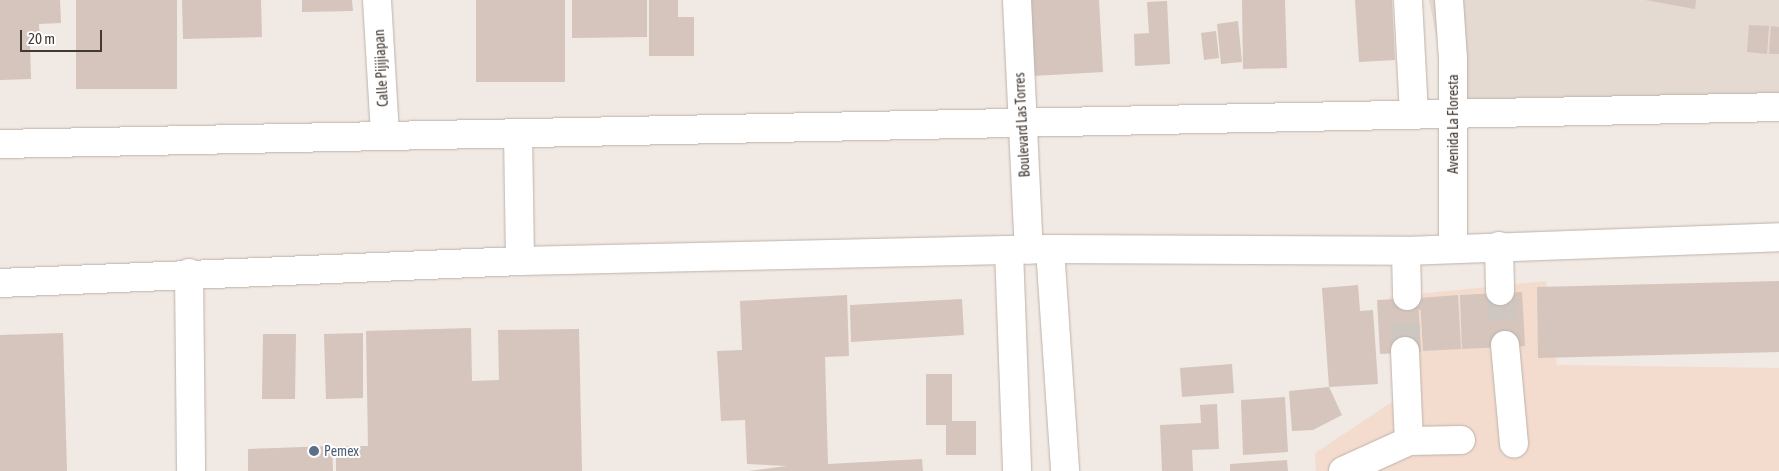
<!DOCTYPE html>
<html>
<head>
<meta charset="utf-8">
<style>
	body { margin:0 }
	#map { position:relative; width:1779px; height:471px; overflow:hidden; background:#f1e9e3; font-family:"Asap Condensed",sans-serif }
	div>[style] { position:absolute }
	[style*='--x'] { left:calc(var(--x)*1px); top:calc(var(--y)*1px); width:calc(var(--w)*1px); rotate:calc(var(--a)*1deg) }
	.residential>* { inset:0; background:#e4dad1 }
	.commercial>* { inset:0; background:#f3dbce }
	.building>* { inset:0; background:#d5c5bc }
	.minor-tunnel>* { height:28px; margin-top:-14px; transform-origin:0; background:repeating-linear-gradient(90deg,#cec6c0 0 28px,transparent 0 42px) }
	.roads { filter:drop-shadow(0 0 1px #beb2a9) drop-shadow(0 0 1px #beb2a9) }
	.minor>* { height:28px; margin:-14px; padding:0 14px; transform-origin:14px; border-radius:14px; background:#fff }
	.dots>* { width:14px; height:14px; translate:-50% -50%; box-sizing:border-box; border:2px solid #fff; border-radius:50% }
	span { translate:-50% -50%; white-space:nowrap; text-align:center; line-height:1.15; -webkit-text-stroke:4px #fff; paint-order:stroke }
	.street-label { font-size:14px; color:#423933 }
	.service-label { font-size:14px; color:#4e5e75 }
	.left { translate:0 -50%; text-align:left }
	.scale { position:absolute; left:20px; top:30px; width:82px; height:22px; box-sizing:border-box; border:2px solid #423933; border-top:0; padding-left:6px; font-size:15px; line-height:18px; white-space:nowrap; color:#423933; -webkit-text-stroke:4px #fff; paint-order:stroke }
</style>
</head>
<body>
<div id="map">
	<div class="residential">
		<i style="clip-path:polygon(1429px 0,1779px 0,1779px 116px,1452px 113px)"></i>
	</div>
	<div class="commercial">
		<i style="clip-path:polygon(1546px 281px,1557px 365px,1779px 368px,1779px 471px,1316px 471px,1315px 453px,1398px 398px,1389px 297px)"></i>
	</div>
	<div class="building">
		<i style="clip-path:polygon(0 0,60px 0,61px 23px,39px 24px,40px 45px,30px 45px,31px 79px,0 80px)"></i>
		<i style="clip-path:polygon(76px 0,177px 0,177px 89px,76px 89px)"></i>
		<i style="clip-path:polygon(182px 0,261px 0,262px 37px,183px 39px)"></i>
		<i style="clip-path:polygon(302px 0,352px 0,353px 11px,302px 12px)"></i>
		<i style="clip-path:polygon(476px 0,565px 0,565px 82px,476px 82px)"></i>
		<i style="clip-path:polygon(572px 0,647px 0,647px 37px,572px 38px)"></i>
		<i style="clip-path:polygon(649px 0,678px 0,678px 17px,694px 17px,694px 56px,649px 56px)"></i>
		<i style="clip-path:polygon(1030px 0,1099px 0,1103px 72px,1033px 76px)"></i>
		<i style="clip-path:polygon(1242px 0,1285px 0,1287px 68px,1243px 69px)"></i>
		<i style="clip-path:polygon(1355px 0,1392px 0,1395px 60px,1359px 62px)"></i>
		<i style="clip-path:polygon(1645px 0,1696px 0,1695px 9px)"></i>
		<i style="clip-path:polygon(1167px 1px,1170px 64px,1135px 66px,1134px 34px,1149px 33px,1147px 2px)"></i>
		<i style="clip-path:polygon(1238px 21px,1242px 62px,1221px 64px,1217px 24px)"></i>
		<i style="clip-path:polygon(1749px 25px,1769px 26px,1767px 54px,1747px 52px)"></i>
		<i style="clip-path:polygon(1771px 26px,1779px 27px,1779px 54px,1769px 54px)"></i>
		<i style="clip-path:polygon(1216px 31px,1219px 58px,1204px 60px,1201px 33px)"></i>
		<i style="clip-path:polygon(1779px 281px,1779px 352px,1538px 358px,1537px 287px)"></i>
		<i style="clip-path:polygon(1358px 285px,1360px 311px,1373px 310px,1378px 384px,1329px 387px,1322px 288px)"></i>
		<i style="clip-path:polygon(1522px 292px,1525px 346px,1462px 349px,1460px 295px)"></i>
		<i style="clip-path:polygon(847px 295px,849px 356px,825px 357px,828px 464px,922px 459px,923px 471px,749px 471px,787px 466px,747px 464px,745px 420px,721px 421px,717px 351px,742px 350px,740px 301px)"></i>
		<i style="clip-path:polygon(1458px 295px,1461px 349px,1423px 351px,1420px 298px)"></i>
		<i style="clip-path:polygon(1418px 298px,1421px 352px,1380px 354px,1377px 300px)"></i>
		<i style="clip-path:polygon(962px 299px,964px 335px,851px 342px,850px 305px)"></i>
		<i style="clip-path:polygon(471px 328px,472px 381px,499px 380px,498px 330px,579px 329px,582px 471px,336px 471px,336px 446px,368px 446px,366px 331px)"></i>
		<i style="clip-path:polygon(63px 333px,67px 471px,0 471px,0 335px)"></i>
		<i style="clip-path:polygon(363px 333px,363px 398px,326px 399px,324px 334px)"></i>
		<i style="clip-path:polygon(263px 334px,296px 334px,295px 399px,262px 399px)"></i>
		<i style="clip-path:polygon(1232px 364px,1234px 393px,1182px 397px,1180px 368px)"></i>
		<i style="clip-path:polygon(926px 374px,952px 374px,952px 421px,976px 421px,976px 455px,946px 455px,946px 425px,926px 425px)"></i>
		<i style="clip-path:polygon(1329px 387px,1342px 415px,1313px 430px,1292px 431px,1289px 391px)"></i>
		<i style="clip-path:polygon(1285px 397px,1288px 452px,1243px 455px,1241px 400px)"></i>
		<i style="clip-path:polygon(1217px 404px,1219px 449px,1192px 450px,1193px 471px,1162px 471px,1160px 425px,1201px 423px,1200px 405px)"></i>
		<i style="clip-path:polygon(332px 446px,333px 471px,248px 471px,248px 449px)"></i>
		<i style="clip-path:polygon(1287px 460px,1288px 471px,1230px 471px,1230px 464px)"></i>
	</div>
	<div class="minor-tunnel">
		<i style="--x:1500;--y:291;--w:54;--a:84.7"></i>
		<i style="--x:1405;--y:351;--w:55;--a:-87.9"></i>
	</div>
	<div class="roads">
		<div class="minor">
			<i style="--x:377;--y:0;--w:136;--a:86.6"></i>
			<i style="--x:1017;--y:0;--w:250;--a:87.3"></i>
			<i style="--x:1408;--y:0;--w:114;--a:87"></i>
			<i style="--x:1449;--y:0;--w:59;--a:86.1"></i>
			<i style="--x:1453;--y:59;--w:190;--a:90"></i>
			<i style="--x:518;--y:133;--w:128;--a:89.1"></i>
			<i style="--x:0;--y:144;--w:1779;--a:-1.19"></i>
			<i style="--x:1499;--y:246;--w:45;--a:88.7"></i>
			<i style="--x:1050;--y:249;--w:223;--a:86.1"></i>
			<i style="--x:1009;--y:250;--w:221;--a:87.9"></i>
			<i style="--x:1406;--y:251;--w:45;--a:88.7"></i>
			<i style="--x:189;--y:273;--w:198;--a:89.4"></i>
			<i style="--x:0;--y:283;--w:520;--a:-2.42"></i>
			<i style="--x:520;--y:261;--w:530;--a:-1.3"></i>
			<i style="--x:1050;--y:249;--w:356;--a:0.3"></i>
			<i style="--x:1406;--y:251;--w:373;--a:-2.1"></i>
			<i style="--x:1505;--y:345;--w:99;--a:84.8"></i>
			<i style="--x:1405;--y:351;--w:90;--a:87.5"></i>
			<i style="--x:1343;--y:471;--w:72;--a:-24.4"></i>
			<i style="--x:1409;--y:441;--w:52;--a:-1.1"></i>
		</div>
	</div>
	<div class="dots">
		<i style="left:314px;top:451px;background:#5c6f8a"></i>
	</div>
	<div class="street-label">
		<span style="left:381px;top:68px;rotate:-93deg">Calle Pijijiapan</span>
		<span style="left:1453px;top:124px;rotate:-90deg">Avenida La Floresta</span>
		<span style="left:1022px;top:125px;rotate:-93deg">Boulevard Las Torres</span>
	</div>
	<div class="service-label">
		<span class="left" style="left:324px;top:451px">Pemex</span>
	</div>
	<div class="scale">20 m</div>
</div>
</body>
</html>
